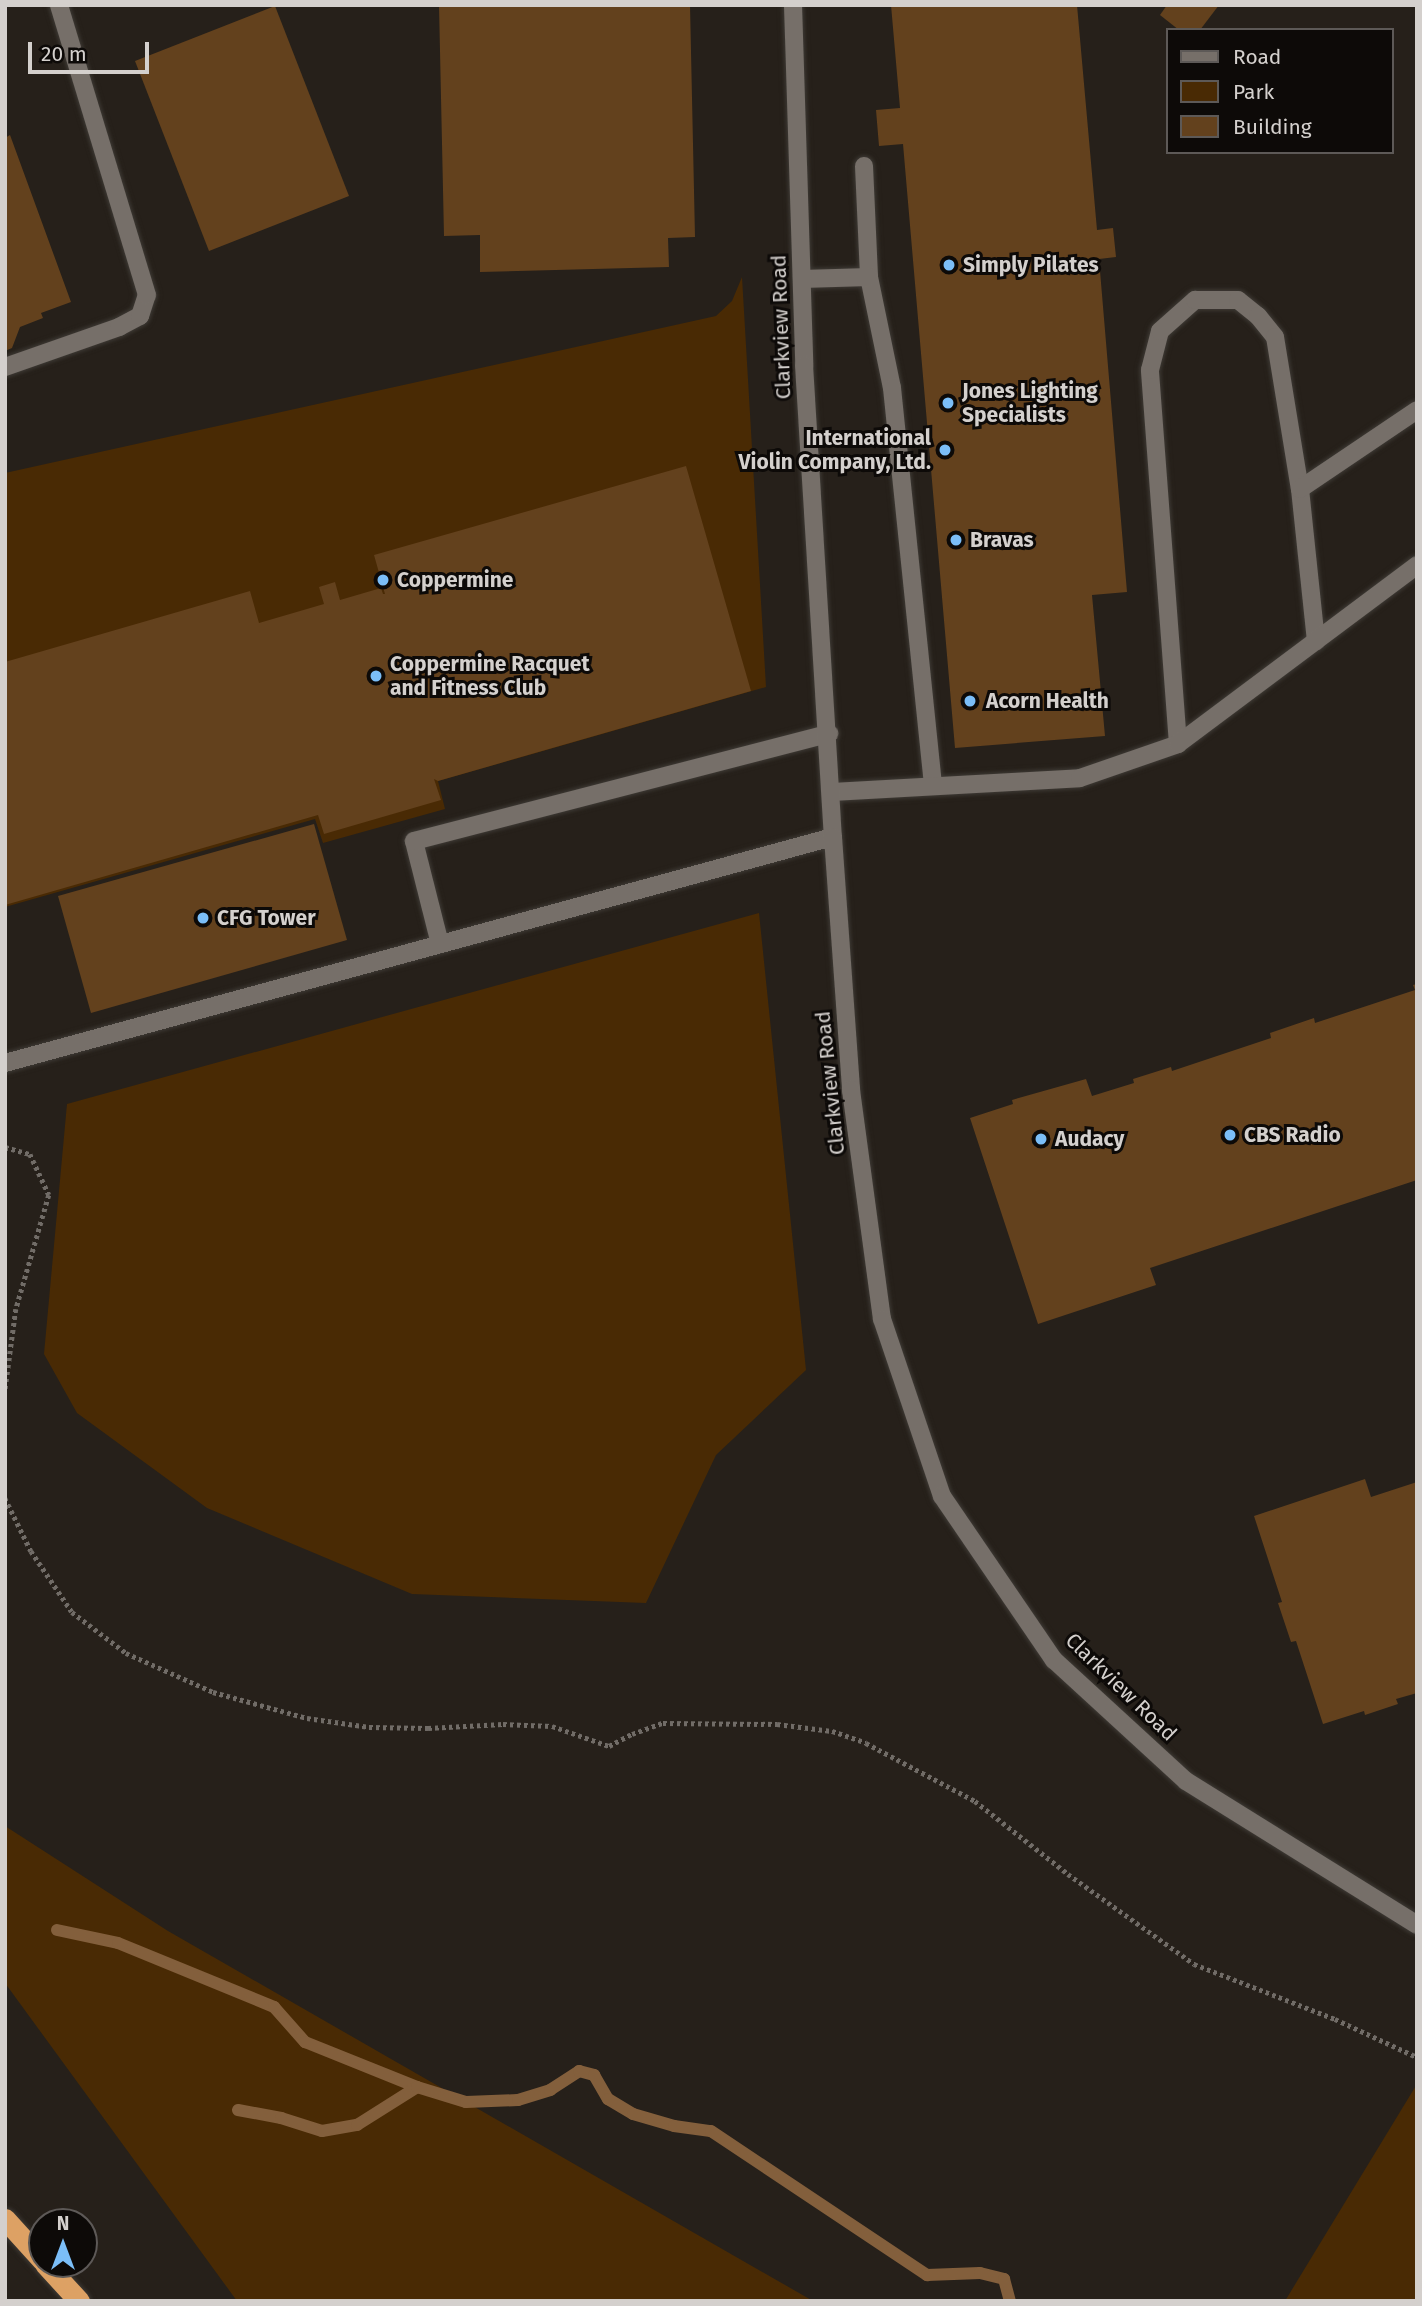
<!DOCTYPE html>
<html>
<head>
<meta charset="utf-8">
<style>
	body { margin:0 }
	#map { position:relative; width:1422px; height:2306px; overflow:hidden; background:#26201a; font-family:"Fira Sans",sans-serif }
	div>[style] { position:absolute }
	[style*='--x'] { left:calc(var(--x)*1px); top:calc(var(--y)*1px); width:calc(var(--w)*1px); rotate:calc(var(--a)*1deg) }
	.green>* { inset:0; background:#492a04 }
	.stream>* { height:12px; margin:-6px; padding:0 6px; transform-origin:6px; border-radius:6px; background:#835f3c }
	.building>* { inset:0; background:#63411d }
	.path>* { height:4.5px; margin-top:-2.25px; transform-origin:0; background:repeating-linear-gradient(90deg,#716c67 0 3.5px,transparent 0 7px) }
	.roads { filter:drop-shadow(0 0 2px #3e3a35) drop-shadow(0 0 2px #3e3a35) }
	.lane>* { height:18px; margin:-9px; padding:0 9px; transform-origin:9px; border-radius:9px; background:#766f69 }
	.street>* { height:18px; margin:-9px; padding:0 9px; transform-origin:9px; border-radius:9px; background:#766f69 }
	.highway>* { height:21px; margin:-10.5px; padding:0 10.5px; transform-origin:10.5px; border-radius:10.5px; background:#dda164 }
	.dots>* { width:19px; height:19px; translate:-50% -50%; box-sizing:border-box; border:4px solid #0d0a08; border-radius:50% }
	span { translate:-50% -50%; white-space:nowrap; text-align:center; line-height:1.15; -webkit-text-stroke:6px #0d0a08; paint-order:stroke }
	.poi-label { font-size:21px; color:#d4d0cd; font-weight:700 }
	.left { translate:0 -50%; text-align:left }
	.right { translate:-100% -50%; text-align:right }
	.street-label { font-size:21px; color:#d4d0cd }
	.frame { position:absolute; inset:0; border:7px solid #d4d0cd; pointer-events:none }
	.legend { position:absolute; left:1166px; top:28px; width:228px; height:126px; box-sizing:border-box; background:#0d0a08; border:2px solid #5d5957; margin:0; padding:9px 12px; list-style:none; font-size:21px; color:#d4d0cd }
	.legend li { display:flex; align-items:center; gap:14px; height:35px }
	.legend b { width:35px; border:2px solid #5d5957 }
	.north { position:absolute; left:28px; top:2208px; width:70px; height:70px; box-sizing:border-box; background:#0d0a08; border:2px solid #5d5957; border-radius:50%; rotate:0deg; font-size:19px; font-weight:700; line-height:28px; text-align:center; color:#d4d0cd }
	.north::after { content:''; display:block; margin:auto; width:24px; height:32px; background:#7bbef8; clip-path:polygon(50% 0,100% 100%,50% 72%,0 100%) }
	.scale { position:absolute; left:28px; top:42px; width:121px; height:32px; box-sizing:border-box; border:4px solid #d4d0cd; border-top:0; padding-left:9px; font-size:21px; line-height:24px; white-space:nowrap; color:#d4d0cd; -webkit-text-stroke:5px #0d0a08; paint-order:stroke }
</style>
</head>
<body>
<div id="map">
	<div class="green">
		<i style="clip-path:polygon(742px 277px,766px 687px,438px 781px,445px 809px,323px 843px,315px 819px,5px 907px,5px 473px,716px 316px,732px 301px)"></i>
		<i style="clip-path:polygon(759px 913px,806px 1370px,716px 1455px,646px 1603px,412px 1594px,207px 1508px,77px 1413px,44px 1354px,67px 1104px)"></i>
		<i style="clip-path:polygon(5px 1826px,168px 1931px,813px 2301px,237px 2301px,5px 1983px)"></i>
		<i style="clip-path:polygon(1417px 2084px,1417px 2301px,1285px 2301px)"></i>
	</div>
	<div class="stream">
		<i style="--x:57;--y:1930;--w:62;--a:12"></i>
		<i style="--x:118;--y:1943;--w:169;--a:22.3"></i>
		<i style="--x:274;--y:2007;--w:47;--a:48.5"></i>
		<i style="--x:305;--y:2042;--w:121;--a:21.9"></i>
		<i style="--x:238;--y:2110;--w:44;--a:10.5"></i>
		<i style="--x:281;--y:2118;--w:43;--a:17.6"></i>
		<i style="--x:322;--y:2131;--w:36;--a:-10"></i>
		<i style="--x:357;--y:2125;--w:71;--a:-32.3"></i>
		<i style="--x:417;--y:2087;--w:51;--a:17"></i>
		<i style="--x:466;--y:2102;--w:52;--a:-2.2"></i>
		<i style="--x:518;--y:2100;--w:34;--a:-17"></i>
		<i style="--x:550;--y:2090;--w:35;--a:-33"></i>
		<i style="--x:579;--y:2071;--w:16;--a:15"></i>
		<i style="--x:594;--y:2075;--w:28;--a:60"></i>
		<i style="--x:608;--y:2099;--w:29;--a:31"></i>
		<i style="--x:633;--y:2114;--w:43;--a:16.3"></i>
		<i style="--x:674;--y:2126;--w:37;--a:8"></i>
		<i style="--x:711;--y:2131;--w:260;--a:33.7"></i>
		<i style="--x:927;--y:2275;--w:53;--a:-2.2"></i>
		<i style="--x:980;--y:2273;--w:25;--a:14"></i>
		<i style="--x:1004;--y:2279;--w:23;--a:75"></i>
	</div>
	<div class="building">
		<i style="clip-path:polygon(439px 5px,690px 5px,695px 237px,668px 238px,669px 267px,480px 272px,480px 235px,444px 236px)"></i>
		<i style="clip-path:polygon(891px 5px,1077px 5px,1097px 230px,1113px 228px,1116px 257px,1099px 259px,1127px 592px,1092px 595px,1105px 736px,955px 748px,903px 144px,879px 146px,876px 110px,900px 108px)"></i>
		<i style="clip-path:polygon(1167px 5px,1219px 5px,1200px 30px,1179px 30px,1160px 15px)"></i>
		<i style="clip-path:polygon(275px 6px,349px 196px,209px 251px,135px 61px)"></i>
		<i style="clip-path:polygon(10px 135px,71px 302px,41px 313px,43px 318px,20px 327px,12px 348px,5px 351px,5px 138px)"></i>
		<i style="clip-path:polygon(686px 466px,751px 691px,438px 781px,434px 779px,441px 800px,324px 834px,318px 815px,5px 905px,5px 662px,250px 591px,259px 623px,324px 604px,319px 587px,335px 582px,340px 600px,381px 588px,383px 594px,385px 594px,374px 555px)"></i>
		<i style="clip-path:polygon(314px 824px,347px 940px,91px 1013px,58px 896px)"></i>
		<i style="clip-path:polygon(1417px 984px,1417px 1180px,1150px 1268px,1156px 1285px,1038px 1324px,970px 1118px,1013px 1104px,1012px 1100px,1086px 1079px,1092px 1096px,1134px 1083px,1133px 1079px,1171px 1067px,1172px 1071px,1271px 1038px,1270px 1033px,1314px 1018px,1315px 1023px,1415px 990px,1413px 985px)"></i>
		<i style="clip-path:polygon(1365px 1479px,1371px 1497px,1417px 1482px,1417px 1693px,1396px 1699px,1398px 1704px,1365px 1715px,1364px 1711px,1323px 1724px,1296px 1641px,1291px 1642px,1278px 1603px,1282px 1602px,1254px 1516px)"></i>
	</div>
	<div class="path">
		<i style="--x:5;--y:1147;--w:26;--a:16"></i>
		<i style="--x:30;--y:1154;--w:45;--a:65.1"></i>
		<i style="--x:49;--y:1195;--w:119;--a:106.1"></i>
		<i style="--x:16;--y:1309;--w:83;--a:97.6"></i>
		<i style="--x:5;--y:1498;--w:59;--a:63.9"></i>
		<i style="--x:31;--y:1551;--w:73;--a:56.1"></i>
		<i style="--x:72;--y:1612;--w:68;--a:37.2"></i>
		<i style="--x:126;--y:1653;--w:95;--a:24.1"></i>
		<i style="--x:213;--y:1692;--w:98;--a:15.5"></i>
		<i style="--x:307;--y:1718;--w:63;--a:8.3"></i>
		<i style="--x:369;--y:1727;--w:59;--a:1"></i>
		<i style="--x:428;--y:1728;--w:75;--a:-3.1"></i>
		<i style="--x:503;--y:1724;--w:49;--a:2.3"></i>
		<i style="--x:552;--y:1726;--w:60;--a:19.3"></i>
		<i style="--x:609;--y:1746;--w:26;--a:-28"></i>
		<i style="--x:632;--y:1734;--w:33;--a:-20"></i>
		<i style="--x:663;--y:1723;--w:114;--a:0.5"></i>
		<i style="--x:777;--y:1724;--w:55;--a:7.3"></i>
		<i style="--x:832;--y:1731;--w:36;--a:19"></i>
		<i style="--x:866;--y:1743;--w:123;--a:28"></i>
		<i style="--x:975;--y:1801;--w:118;--a:38.1"></i>
		<i style="--x:1068;--y:1874;--w:155;--a:35.5"></i>
		<i style="--x:1194;--y:1964;--w:151;--a:21.3"></i>
		<i style="--x:1335;--y:2019;--w:90;--a:24.9"></i>
	</div>
	<div class="roads">
		<div class="lane">
			<i style="--x:864;--y:166;--w:111;--a:87.4"></i>
			<i style="--x:869;--y:277;--w:113;--a:78.3"></i>
			<i style="--x:892;--y:388;--w:400;--a:84.1"></i>
			<i style="--x:802;--y:279;--w:67;--a:-1.7"></i>
			<i style="--x:5;--y:367;--w:121;--a:-19.3"></i>
			<i style="--x:119;--y:327;--w:24;--a:-28"></i>
			<i style="--x:140;--y:316;--w:22;--a:-72"></i>
			<i style="--x:147;--y:295;--w:303;--a:-106.9"></i>
			<i style="--x:1300;--y:489;--w:153;--a:84"></i>
			<i style="--x:1178;--y:744;--w:375;--a:-94.3"></i>
			<i style="--x:1150;--y:370;--w:40;--a:-75.6"></i>
			<i style="--x:1160;--y:331;--w:47;--a:-41.5"></i>
			<i style="--x:1195;--y:300;--w:43;--a:0"></i>
			<i style="--x:1238;--y:300;--w:26;--a:39"></i>
			<i style="--x:1258;--y:316;--w:27;--a:51"></i>
			<i style="--x:1275;--y:337;--w:154;--a:80.7"></i>
			<i style="--x:1300;--y:489;--w:141;--a:-34"></i>
			<i style="--x:832;--y:792;--w:248;--a:-3.2"></i>
			<i style="--x:1080;--y:778;--w:104;--a:-19.1"></i>
			<i style="--x:1178;--y:744;--w:299;--a:-36.8"></i>
			<i style="--x:440;--y:944;--w:106;--a:-104.2"></i>
			<i style="--x:414;--y:841;--w:429;--a:-14.5"></i>
			<i style="--x:5;--y:1063;--w:858;--a:-15.27"></i>
		</div>
		<div class="street">
			<i style="--x:793;--y:5;--w:360;--a:88.2"></i>
			<i style="--x:804;--y:365;--w:473;--a:86.5"></i>
			<i style="--x:833;--y:837;--w:254;--a:85.9"></i>
			<i style="--x:851;--y:1090;--w:231;--a:82.3"></i>
			<i style="--x:882;--y:1319;--w:187;--a:71.3"></i>
			<i style="--x:942;--y:1496;--w:199;--a:55.7"></i>
			<i style="--x:1054;--y:1660;--w:179;--a:42.5"></i>
			<i style="--x:1186;--y:1781;--w:272;--a:31.9"></i>
		</div>
		<div class="highway">
			<i style="--x:5;--y:2219;--w:55;--a:47.9"></i>
			<i style="--x:45;--y:2264;--w:50;--a:47.4"></i>
		</div>
	</div>
	<div class="dots">
		<i style="left:949px;top:265px;background:#7bbef8"></i>
		<i style="left:948px;top:403px;background:#7bbef8"></i>
		<i style="left:945px;top:450px;background:#7bbef8"></i>
		<i style="left:956px;top:540px;background:#7bbef8"></i>
		<i style="left:383px;top:580px;background:#7bbef8"></i>
		<i style="left:376px;top:676px;background:#7bbef8"></i>
		<i style="left:970px;top:701px;background:#7bbef8"></i>
		<i style="left:203px;top:918px;background:#7bbef8"></i>
		<i style="left:1230px;top:1135px;background:#7bbef8"></i>
		<i style="left:1041px;top:1139px;background:#7bbef8"></i>
	</div>
	<div class="poi-label">
		<span class="left" style="left:963px;top:265px">Simply Pilates</span>
		<span class="left" style="left:962px;top:403px">Jones Lighting<br>Specialists</span>
		<span class="right" style="left:931px;top:450px">International<br>Violin Company, Ltd.</span>
		<span class="left" style="left:970px;top:540px">Bravas</span>
		<span class="left" style="left:397px;top:580px">Coppermine</span>
		<span class="left" style="left:390px;top:676px">Coppermine Racquet<br>and Fitness Club</span>
		<span class="left" style="left:986px;top:701px">Acorn Health</span>
		<span class="left" style="left:217px;top:918px">CFG Tower</span>
		<span class="left" style="left:1244px;top:1135px">CBS Radio</span>
		<span class="left" style="left:1055px;top:1139px">Audacy</span>
	</div>
	<div class="street-label">
		<span style="left:781px;top:327px;rotate:-92deg">Clarkview Road</span>
		<span style="left:830px;top:1083px;rotate:-96deg">Clarkview Road</span>
		<span style="left:1121px;top:1687px;rotate:44deg">Clarkview Road</span>
	</div>
	<div class="frame"></div>
	<ul class="legend">
	<li><b style="height:9px;background:#766f69"></b>Road</li>
	<li><b style="height:19px;background:#492a04"></b>Park</li>
	<li><b style="height:19px;background:#63411d"></b>Building</li>
	</ul>
	<div class="north">N</div>
	<div class="scale">20 m</div>
</div>
</body>
</html>
